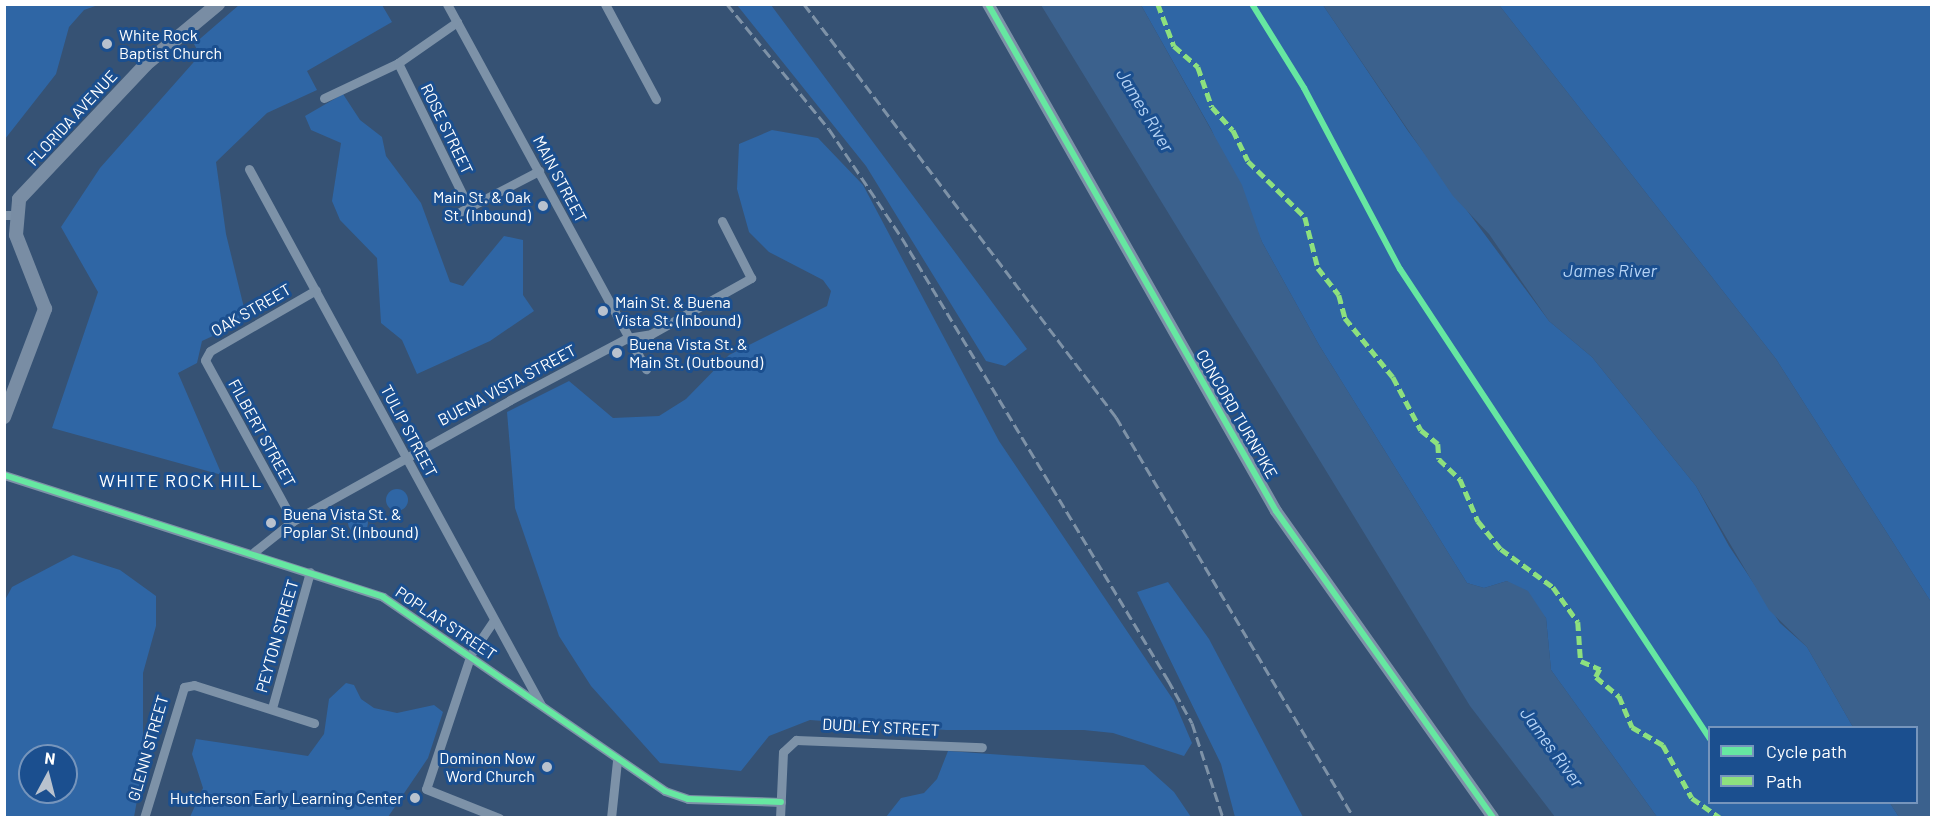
<!DOCTYPE html>
<html>
<head>
<meta charset="utf-8">
<style>
	body { margin:0 }
	#map { position:relative; width:1936px; height:822px; overflow:hidden; background:#365274; font-family:Barlow,sans-serif }
	div>[style] { position:absolute }
	[style*='--x'] { left:calc(var(--x)*1px); top:calc(var(--y)*1px); width:calc(var(--w)*1px); rotate:calc(var(--a)*1deg) }
	.green>* { inset:0; background:#2f66a5 }
	.round { border-radius:50% }
	.water>* { inset:0; background:#3b618d }
	.minor>* { height:9px; margin:-4.5px; padding:0 4.5px; transform-origin:4.5px; border-radius:4.5px; background:#7d92a8 }
	.tertiary>* { height:12px; margin:-6px; padding:0 6px; transform-origin:6px; border-radius:6px; background:#7d92a8 }
	.secondary>* { height:14px; margin:-7px; padding:0 7px; transform-origin:7px; border-radius:7px; background:#798da4 }
	.rail>* { height:3px; margin-top:-1.5px; transform-origin:0; background:repeating-linear-gradient(90deg,#7e92a7 0 10px,transparent 0 14.5px) }
	.quiet>* { height:4.5px; margin-top:-2.25px; transform-origin:0; background:repeating-linear-gradient(90deg,#8de07e 0 9px,transparent 0 13.5px) }
	.cycleway>* { height:6px; margin:-3px; padding:0 3px; transform-origin:3px; border-radius:3px; background:#66e7a1 }
	.dots>* { width:16px; height:16px; translate:-50% -50%; box-sizing:border-box; border:3px solid #1b4f8f; border-radius:50% }
	span { translate:-50% -50%; white-space:nowrap; text-align:center; line-height:1.15; -webkit-text-stroke:6px #1b4f8f; paint-order:stroke }
	.poi-label { font-size:16px; color:#fff }
	.left { translate:0 -50%; text-align:left }
	.right { translate:-100% -50%; text-align:right }
	.street-label { font-size:16px; color:#fff }
	.water-label { font-size:18px; color:#b5d3f5; font-style:italic }
	.neighbourhood-label { font-size:18px; color:#fff; letter-spacing:1.5px }
	.frame { position:absolute; inset:0; border:6px solid #fff; pointer-events:none }
	.legend { position:absolute; left:1708px; top:726px; width:210px; height:78px; box-sizing:border-box; background:#1b4f8f; border:2px solid #7695bc; margin:0; padding:8px 10px; list-style:none; font-size:18px; color:#fff }
	.legend li { display:flex; align-items:center; gap:12px; height:30px }
	.legend b { width:30px; border:2px solid #7695bc }
	.north { position:absolute; left:18px; top:744px; width:60px; height:60px; box-sizing:border-box; background:#1b4f8f; border:2px solid #7695bc; border-radius:50%; rotate:7deg; font-size:16px; font-weight:700; line-height:24px; text-align:center; color:#fff }
	.north::after { content:''; display:block; margin:auto; width:21px; height:27px; background:#b9c2ce; clip-path:polygon(50% 0,100% 100%,50% 72%,0 100%) }
</style>
</head>
<body>
<div id="map">
	<div class="green">
		<i style="clip-path:polygon(5px 4px,98px 5px,84px 10px,69px 27px,56px 74px,5px 139px)"></i>
		<i style="clip-path:polygon(239px 5px,382px 5px,392px 22px,307px 71px,317px 90px,267px 113px,216px 162px,226px 234px,247px 320px,202px 341px,197px 363px,178px 373px,222px 475px,52px 428px,98px 292px,61px 227px,100px 168px,200px 55px,194px 44px)"></i>
		<i style="clip-path:polygon(737px 5px,771px 5px,1027px 349px,1005px 366px,986px 361px,866px 166px)"></i>
		<i style="clip-path:polygon(1141px 5px,1323px 5px,1408px 131px,1549px 321px,1592px 357px,1696px 486px,1729px 546px,1780px 623px,1807px 647px,1853px 727px,1710px 728px,1710px 802px,1890px 803px,1899px 817px,1657px 817px,1551px 670px,1546px 618px,1507px 581px,1484px 588px,1467px 583px,1319px 345px,1262px 242px,1211px 129px)"></i>
		<i style="clip-path:polygon(1499px 5px,1931px 5px,1931px 602px,1776px 359px)"></i>
		<i style="clip-path:polygon(343px 94px,360px 120px,382px 137px,386px 156px,421px 203px,450px 282px,463px 286px,504px 236px,523px 240px,523px 295px,534px 311px,490px 341px,417px 374px,402px 340px,381px 323px,377px 258px,340px 220px,332px 201px,341px 143px,311px 130px,305px 116px)"></i>
		<i style="clip-path:polygon(772px 130px,818px 138px,863px 185px,999px 441px,1174px 701px,1192px 743px,1184px 756px,1113px 733px,1084px 730px,946px 730px,810px 720px,769px 736px,741px 771px,660px 763px,591px 686px,559px 636px,515px 508px,507px 412px,569px 381px,613px 418px,659px 416px,686px 399px,729px 355px,827px 306px,831px 291px,823px 280px,769px 252px,749px 232px,737px 189px,739px 144px)"></i>
		<i class="round" style="left:386px;top:489px;width:22px;height:22px"></i>
		<i class="round" style="left:348px;top:513px;width:20px;height:20px"></i>
		<i style="clip-path:polygon(evenodd,73px 555px,120px 570px,156px 596px,156px 626px,143px 673px,143px 767px,134px 817px,5px 817px,5px 600px,12px 587px,73px 555px,30px 756px,66px 756px,66px 792px,30px 792px,30px 756px)"></i>
		<i style="clip-path:polygon(1168px 582px,1209px 639px,1303px 817px,1235px 817px,1221px 764px,1137px 592px)"></i>
		<i style="clip-path:polygon(346px 683px,354px 685px,361px 699px,374px 708px,397px 713px,434px 705px,443px 712px,428px 758px,388px 817px,190px 817px,203px 788px,192px 754px,196px 739px,308px 756px,324px 734px,329px 699px)"></i>
		<i style="clip-path:polygon(948px 751px,1144px 765px,1174px 792px,1191px 817px,886px 817px,901px 798px,924px 793px,937px 779px)"></i>
	</div>
	<div class="water">
		<i style="clip-path:polygon(1041px 5px,1141px 5px,1242px 185px,1262px 242px,1319px 345px,1467px 583px,1484px 588px,1507px 581px,1528px 591px,1546px 618px,1551px 670px,1657px 817px,1555px 817px,1470px 706px)"></i>
		<i style="clip-path:polygon(1323px 5px,1499px 5px,1776px 359px,1931px 602px,1931px 817px,1899px 817px,1890px 803px,1916px 802px,1916px 728px,1853px 727px,1807px 647px,1769px 610px,1696px 486px,1592px 357px,1549px 321px,1489px 234px,1453px 196px)"></i>
	</div>
	<div class="minor">
		<i style="--x:447;--y:4;--w:416;--a:61.4"></i>
		<i style="--x:605;--y:4;--w:108;--a:61.8"></i>
		<i style="--x:398;--y:63;--w:161;--a:63.9"></i>
		<i style="--x:324;--y:98;--w:82;--a:-25.3"></i>
		<i style="--x:398;--y:63;--w:72;--a:-34.8"></i>
		<i style="--x:249;--y:169;--w:610;--a:61.42"></i>
		<i style="--x:4;--y:215;--w:10;--a:0"></i>
		<i style="--x:454;--y:215;--w:96;--a:-27.4"></i>
		<i style="--x:4;--y:475;--w:398;--a:17.8"></i>
		<i style="--x:383;--y:597;--w:342;--a:34.5"></i>
		<i style="--x:665;--y:791;--w:24;--a:19"></i>
		<i style="--x:688;--y:799;--w:93;--a:1.8"></i>
		<i style="--x:293;--y:521;--w:183;--a:-118.7"></i>
		<i style="--x:205;--y:360;--w:10;--a:-61"></i>
		<i style="--x:210;--y:351;--w:122;--a:-29.9"></i>
		<i style="--x:254;--y:552;--w:50;--a:-38.5"></i>
		<i style="--x:293;--y:521;--w:248;--a:-29.1"></i>
		<i style="--x:510;--y:400;--w:132;--a:-27.9"></i>
		<i style="--x:627;--y:338;--w:24;--a:-9"></i>
		<i style="--x:651;--y:334;--w:115;--a:-29.2"></i>
		<i style="--x:751;--y:278;--w:64;--a:-117"></i>
		<i style="--x:494;--y:620;--w:41;--a:124.1"></i>
		<i style="--x:471;--y:654;--w:142;--a:108.4"></i>
		<i style="--x:426;--y:789;--w:79;--a:21.7"></i>
		<i style="--x:272;--y:708;--w:141;--a:-74.4"></i>
		<i style="--x:144;--y:818;--w:137;--a:-73"></i>
		<i style="--x:184;--y:687;--w:10;--a:-11"></i>
		<i style="--x:194;--y:685;--w:126;--a:17.6"></i>
		<i style="--x:611;--y:818;--w:57;--a:-84"></i>
		<i style="--x:780;--y:818;--w:66;--a:-87.4"></i>
		<i style="--x:783;--y:752;--w:18;--a:-43"></i>
		<i style="--x:796;--y:740;--w:186;--a:2.2"></i>
	</div>
	<div class="tertiary">
		<i style="--x:988;--y:4;--w:583;--a:60.4"></i>
		<i style="--x:1276;--y:511;--w:376;--a:54.7"></i>
	</div>
	<div class="secondary">
		<i style="--x:4;--y:417;--w:116;--a:-69.2"></i>
		<i style="--x:45;--y:309;--w:79;--a:-111.4"></i>
		<i style="--x:16;--y:235;--w:36;--a:-85"></i>
		<i style="--x:19;--y:199;--w:185;--a:-46.7"></i>
		<i style="--x:146;--y:64;--w:94;--a:-39.8"></i>
	</div>
	<div class="rail">
		<i style="--x:727;--y:4;--w:161;--a:50.8"></i>
		<i style="--x:829;--y:129;--w:131;--a:56.2"></i>
		<i style="--x:902;--y:238;--w:516;--a:58.96"></i>
		<i style="--x:1168;--y:680;--w:49;--a:60.8"></i>
		<i style="--x:1192;--y:723;--w:100;--a:71.9"></i>
		<i style="--x:804;--y:4;--w:518;--a:52.93"></i>
		<i style="--x:1116;--y:417;--w:466;--a:59.3"></i>
	</div>
	<div class="quiet">
		<i style="--x:1158;--y:4;--w:45;--a:69.1"></i>
		<i style="--x:1174;--y:46;--w:32;--a:41"></i>
		<i style="--x:1198;--y:67;--w:42;--a:70.7"></i>
		<i style="--x:1212;--y:107;--w:31;--a:48"></i>
		<i style="--x:1233;--y:130;--w:34;--a:64"></i>
		<i style="--x:1248;--y:161;--w:80;--a:44.5"></i>
		<i style="--x:1305;--y:217;--w:53;--a:75.7"></i>
		<i style="--x:1318;--y:268;--w:34;--a:52"></i>
		<i style="--x:1339;--y:295;--w:24;--a:75"></i>
		<i style="--x:1345;--y:318;--w:76;--a:50.9"></i>
		<i style="--x:1393;--y:377;--w:60;--a:62.2"></i>
		<i style="--x:1421;--y:430;--w:22;--a:39"></i>
		<i style="--x:1438;--y:444;--w:15;--a:86"></i>
		<i style="--x:1439;--y:459;--w:29;--a:44"></i>
		<i style="--x:1460;--y:479;--w:46;--a:66.8"></i>
		<i style="--x:1478;--y:521;--w:36;--a:51"></i>
		<i style="--x:1501;--y:549;--w:64;--a:36.2"></i>
		<i style="--x:1553;--y:587;--w:43;--a:54.5"></i>
		<i style="--x:1578;--y:622;--w:39;--a:86"></i>
		<i style="--x:1581;--y:661;--w:21;--a:23"></i>
		<i style="--x:1600;--y:669;--w:9;--a:117"></i>
		<i style="--x:1596;--y:677;--w:30;--a:40"></i>
		<i style="--x:1619;--y:696;--w:34;--a:67"></i>
		<i style="--x:1632;--y:727;--w:36;--a:30"></i>
		<i style="--x:1663;--y:745;--w:60;--a:61.3"></i>
		<i style="--x:1692;--y:798;--w:35;--a:35"></i>
	</div>
	<div class="cycleway">
		<i style="--x:988;--y:4;--w:583;--a:60.4"></i>
		<i style="--x:1276;--y:511;--w:376;--a:54.7"></i>
		<i style="--x:1252;--y:4;--w:99;--a:58.2"></i>
		<i style="--x:1304;--y:88;--w:205;--a:62.1"></i>
		<i style="--x:1400;--y:269;--w:563;--a:56.59"></i>
		<i style="--x:4;--y:475;--w:398;--a:17.8"></i>
		<i style="--x:383;--y:597;--w:342;--a:34.5"></i>
		<i style="--x:665;--y:791;--w:24;--a:19"></i>
		<i style="--x:688;--y:799;--w:93;--a:1.8"></i>
	</div>
	<div class="dots">
		<i style="left:107px;top:44px;background:#b9c2ce"></i>
		<i style="left:543px;top:206px;background:#b9c2ce"></i>
		<i style="left:603px;top:311px;background:#b9c2ce"></i>
		<i style="left:617px;top:353px;background:#b9c2ce"></i>
		<i style="left:271px;top:523px;background:#b9c2ce"></i>
		<i style="left:547px;top:767px;background:#b9c2ce"></i>
		<i style="left:415px;top:798px;background:#b9c2ce"></i>
	</div>
	<div class="poi-label">
		<span class="left" style="left:119px;top:44px">White Rock<br>Baptist Church</span>
		<span class="right" style="left:531px;top:206px">Main St. &amp; Oak<br>St. (Inbound)</span>
		<span class="left" style="left:615px;top:311px">Main St. &amp; Buena<br>Vista St. (Inbound)</span>
		<span class="left" style="left:629px;top:353px">Buena Vista St. &amp;<br>Main St. (Outbound)</span>
		<span class="left" style="left:283px;top:523px">Buena Vista St. &amp;<br>Poplar St. (Inbound)</span>
		<span class="right" style="left:535px;top:767px">Dominon Now<br>Word Church</span>
		<span class="right" style="left:403px;top:798px">Hutcherson Early Learning Center</span>
	</div>
	<div class="street-label">
		<span style="left:72px;top:118px;rotate:-47deg">FLORIDA AVENUE</span>
		<span style="left:447px;top:129px;rotate:64deg">ROSE STREET</span>
		<span style="left:560px;top:179px;rotate:62deg">MAIN STREET</span>
		<span style="left:251px;top:310px;rotate:-30deg">OAK STREET</span>
		<span style="left:507px;top:385px;rotate:-28deg">BUENA VISTA STREET</span>
		<span style="left:1237px;top:414px;rotate:60deg">CONCORD TURNPIKE</span>
		<span style="left:409px;top:431px;rotate:62deg">TULIP STREET</span>
		<span style="left:262px;top:433px;rotate:61deg">FILBERT STREET</span>
		<span style="left:446px;top:623px;rotate:34deg">POPLAR STREET</span>
		<span style="left:277px;top:636px;rotate:-74deg">PEYTON STREET</span>
		<span style="left:881px;top:727px;rotate:3deg">DUDLEY STREET</span>
		<span style="left:148px;top:748px;rotate:-74deg">GLENN STREET</span>
	</div>
	<div class="water-label">
		<span style="left:1145px;top:110px;rotate:59deg">James River</span>
		<span style="left:1610px;top:270px">James River</span>
		<span style="left:1552px;top:747px;rotate:54deg">James River</span>
	</div>
	<div class="neighbourhood-label">
		<span style="left:181px;top:480px">WHITE ROCK HILL</span>
	</div>
	<div class="frame"></div>
	<ul class="legend">
	<li><b style="height:8px;background:#66e7a1"></b>Cycle path</li>
	<li><b style="height:8px;background:#8de07e"></b>Path</li>
	</ul>
	<div class="north">N</div>
</div>
</body>
</html>
